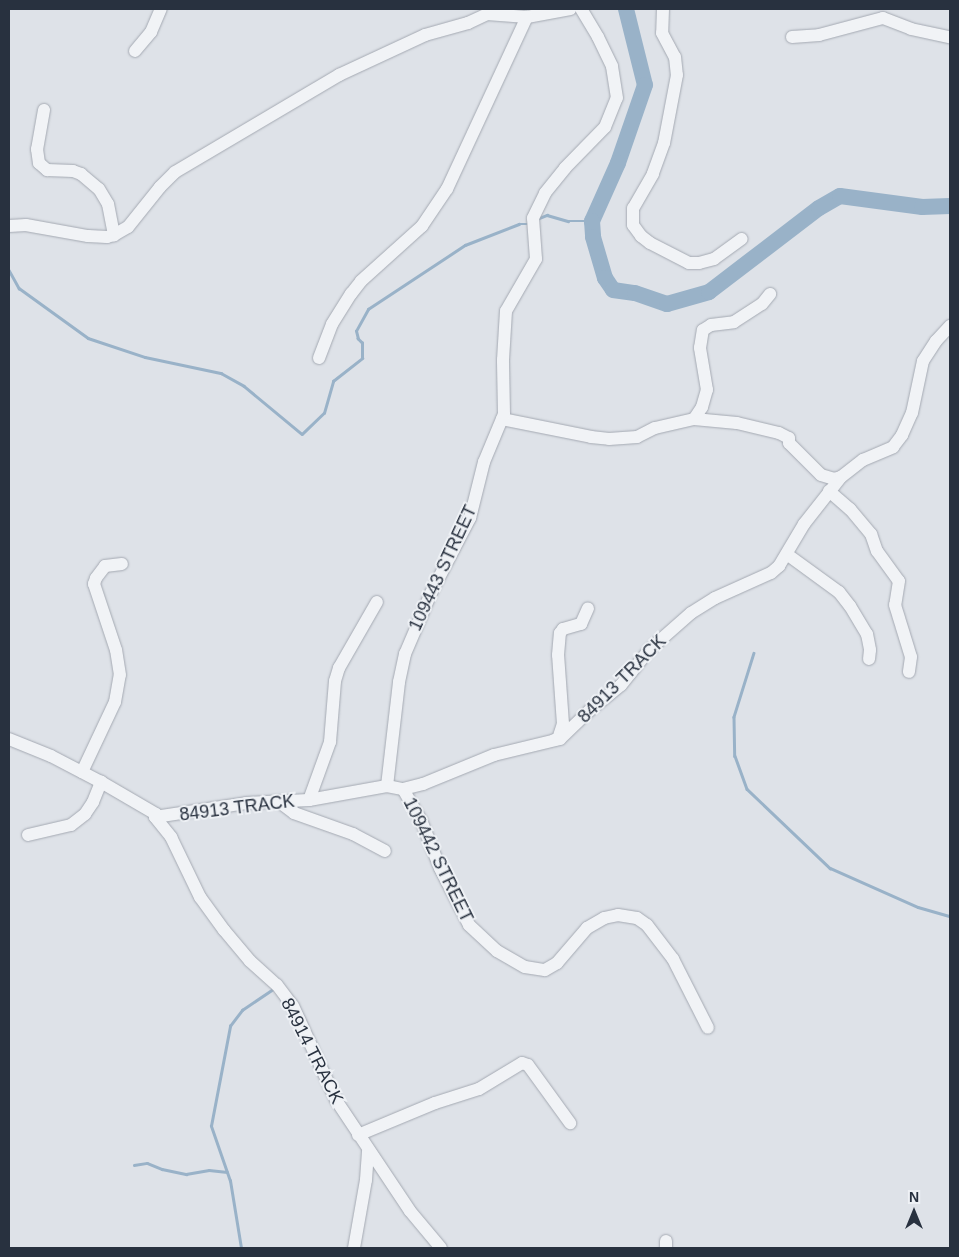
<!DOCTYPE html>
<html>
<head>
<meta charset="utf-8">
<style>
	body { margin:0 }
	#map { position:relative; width:959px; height:1257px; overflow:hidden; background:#dee2e8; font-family:Helvetica,sans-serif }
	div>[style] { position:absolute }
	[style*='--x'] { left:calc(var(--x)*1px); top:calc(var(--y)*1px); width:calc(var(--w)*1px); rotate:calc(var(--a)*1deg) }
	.stream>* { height:2.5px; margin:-1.25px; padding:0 1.25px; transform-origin:1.25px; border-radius:1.25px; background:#99b2c8 }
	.river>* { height:16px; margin:-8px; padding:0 8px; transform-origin:8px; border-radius:8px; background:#99b2c8 }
	.roads { filter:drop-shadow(0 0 1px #a4a9b2) drop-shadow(0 0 1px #a4a9b2) }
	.minor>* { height:12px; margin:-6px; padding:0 6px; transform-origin:6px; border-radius:6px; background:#f1f3f6 }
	span { translate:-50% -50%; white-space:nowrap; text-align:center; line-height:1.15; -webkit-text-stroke:4px #eef1f5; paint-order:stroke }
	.street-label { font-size:18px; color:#28313f }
	.frame { position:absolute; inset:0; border:10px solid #28313f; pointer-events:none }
	.north { position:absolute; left:889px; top:1187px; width:50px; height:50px; -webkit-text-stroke:4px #eef1f5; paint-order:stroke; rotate:0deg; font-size:14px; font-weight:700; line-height:20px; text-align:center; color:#28313f }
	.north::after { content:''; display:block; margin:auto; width:18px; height:22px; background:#28313f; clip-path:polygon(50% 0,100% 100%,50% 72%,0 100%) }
</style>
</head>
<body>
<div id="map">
	<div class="stream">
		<i style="--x:537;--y:219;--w:11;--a:-22"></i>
		<i style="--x:547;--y:215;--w:22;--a:16"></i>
		<i style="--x:568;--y:221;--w:24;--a:0"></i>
		<i style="--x:9;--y:270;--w:21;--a:61"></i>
		<i style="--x:19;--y:288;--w:85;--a:35.9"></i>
		<i style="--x:88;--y:338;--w:60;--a:18.4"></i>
		<i style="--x:145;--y:357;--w:78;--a:11.9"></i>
		<i style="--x:221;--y:373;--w:26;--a:29"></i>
		<i style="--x:244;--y:386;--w:75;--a:39.6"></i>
		<i style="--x:302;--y:434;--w:30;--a:-44"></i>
		<i style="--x:324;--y:413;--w:33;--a:-74"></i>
		<i style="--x:333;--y:381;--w:37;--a:-38"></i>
		<i style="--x:362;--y:358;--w:15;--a:-90"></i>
		<i style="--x:362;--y:343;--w:6;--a:-135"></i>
		<i style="--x:358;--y:339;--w:8;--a:-104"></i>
		<i style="--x:356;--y:331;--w:25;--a:-61"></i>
		<i style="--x:368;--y:309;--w:116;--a:-33.4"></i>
		<i style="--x:465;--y:245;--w:58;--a:-21.3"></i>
		<i style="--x:519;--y:224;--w:9;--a:0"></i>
		<i style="--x:754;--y:653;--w:67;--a:107.4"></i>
		<i style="--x:734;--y:717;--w:39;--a:89"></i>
		<i style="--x:735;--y:756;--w:35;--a:70"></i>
		<i style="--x:747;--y:789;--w:115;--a:43.6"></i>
		<i style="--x:830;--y:868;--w:96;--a:23.9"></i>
		<i style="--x:918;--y:907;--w:33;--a:16"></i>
		<i style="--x:134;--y:1165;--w:13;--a:-9"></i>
		<i style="--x:147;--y:1163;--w:16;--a:22"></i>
		<i style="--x:162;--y:1169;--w:25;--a:12"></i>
		<i style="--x:186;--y:1174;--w:23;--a:-10"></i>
		<i style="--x:209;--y:1170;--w:18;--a:6"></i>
		<i style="--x:241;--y:1248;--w:68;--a:-99.3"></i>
		<i style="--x:230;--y:1181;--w:58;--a:-109.1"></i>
		<i style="--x:211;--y:1126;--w:102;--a:-79.2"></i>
		<i style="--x:230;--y:1026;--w:20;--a:-53"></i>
		<i style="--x:242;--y:1010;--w:37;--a:-34"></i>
	</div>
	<div class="river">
		<i style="--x:626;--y:9;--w:78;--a:76"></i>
		<i style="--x:645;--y:85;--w:83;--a:109.1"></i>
		<i style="--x:618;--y:163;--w:64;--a:114.1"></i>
		<i style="--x:592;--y:221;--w:16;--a:86"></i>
		<i style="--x:593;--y:237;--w:43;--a:73.7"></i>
		<i style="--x:605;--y:278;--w:14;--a:56"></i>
		<i style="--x:613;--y:290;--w:22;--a:8"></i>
		<i style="--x:635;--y:293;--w:34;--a:19"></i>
		<i style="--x:667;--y:304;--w:44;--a:-15.9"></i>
		<i style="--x:709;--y:292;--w:138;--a:-37.4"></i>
		<i style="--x:819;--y:208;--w:24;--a:-30"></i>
		<i style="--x:840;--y:196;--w:83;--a:7.6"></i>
		<i style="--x:922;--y:207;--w:28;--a:-2"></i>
	</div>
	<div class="roads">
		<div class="minor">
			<i style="--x:663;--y:9;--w:24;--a:92"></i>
			<i style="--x:662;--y:33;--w:27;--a:62"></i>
			<i style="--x:675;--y:57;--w:18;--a:84"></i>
			<i style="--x:677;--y:75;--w:69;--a:100.8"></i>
			<i style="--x:664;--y:143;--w:33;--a:110"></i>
			<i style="--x:653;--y:174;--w:39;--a:120"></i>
			<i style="--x:633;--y:208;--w:17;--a:90"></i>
			<i style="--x:633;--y:225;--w:14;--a:54"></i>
			<i style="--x:641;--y:236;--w:11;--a:38"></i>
			<i style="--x:650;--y:243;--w:44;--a:27.1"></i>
			<i style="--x:689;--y:263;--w:10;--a:0"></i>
			<i style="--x:699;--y:263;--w:16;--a:-15"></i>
			<i style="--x:714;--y:259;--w:34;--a:-36"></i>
			<i style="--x:792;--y:37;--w:27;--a:-4"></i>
			<i style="--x:819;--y:35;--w:66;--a:-14.9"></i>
			<i style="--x:883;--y:18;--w:30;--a:21"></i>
			<i style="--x:911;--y:29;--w:40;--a:12"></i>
			<i style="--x:135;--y:51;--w:25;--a:-50"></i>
			<i style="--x:151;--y:32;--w:25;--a:-67"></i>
			<i style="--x:44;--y:110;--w:40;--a:100"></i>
			<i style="--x:37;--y:149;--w:14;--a:82"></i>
			<i style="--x:39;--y:163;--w:11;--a:41"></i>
			<i style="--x:47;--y:170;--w:26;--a:2"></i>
			<i style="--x:73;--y:171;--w:9;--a:21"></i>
			<i style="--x:81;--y:174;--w:23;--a:40"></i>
			<i style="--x:99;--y:189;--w:17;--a:59"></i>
			<i style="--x:108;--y:204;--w:32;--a:79"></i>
			<i style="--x:9;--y:226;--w:17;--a:-3"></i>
			<i style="--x:26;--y:225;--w:63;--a:10.1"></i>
			<i style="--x:88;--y:236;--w:19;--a:3"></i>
			<i style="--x:107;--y:237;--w:7;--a:-16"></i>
			<i style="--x:114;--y:235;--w:16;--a:-30"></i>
			<i style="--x:128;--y:227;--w:51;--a:-51.3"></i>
			<i style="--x:160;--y:187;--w:21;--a:-45"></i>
			<i style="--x:175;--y:172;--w:191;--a:-30.6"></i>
			<i style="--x:339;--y:75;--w:95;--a:-24.9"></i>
			<i style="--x:425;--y:35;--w:45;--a:-15.6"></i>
			<i style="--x:468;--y:23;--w:21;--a:-25"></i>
			<i style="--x:487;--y:14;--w:40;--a:4.3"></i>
			<i style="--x:527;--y:17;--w:44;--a:-10.5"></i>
			<i style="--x:319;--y:358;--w:36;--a:-69"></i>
			<i style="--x:332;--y:324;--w:36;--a:-58"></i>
			<i style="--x:351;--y:294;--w:16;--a:-52"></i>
			<i style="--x:361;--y:281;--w:82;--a:-42"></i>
			<i style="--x:422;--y:226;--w:45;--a:-56"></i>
			<i style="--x:447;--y:189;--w:190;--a:-65.1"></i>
			<i style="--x:502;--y:419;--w:91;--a:11.4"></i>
			<i style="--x:591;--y:437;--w:18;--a:6"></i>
			<i style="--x:609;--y:439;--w:28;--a:-4"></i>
			<i style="--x:637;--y:437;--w:20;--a:-27"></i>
			<i style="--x:655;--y:428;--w:40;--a:-13"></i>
			<i style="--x:694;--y:419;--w:43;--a:5.3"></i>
			<i style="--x:737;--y:423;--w:43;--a:13.4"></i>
			<i style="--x:779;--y:433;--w:11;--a:27"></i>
			<i style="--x:789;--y:438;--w:5;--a:90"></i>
			<i style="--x:789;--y:443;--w:45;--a:45"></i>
			<i style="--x:821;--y:475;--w:14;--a:17"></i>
			<i style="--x:834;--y:479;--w:7;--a:-16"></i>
			<i style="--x:694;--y:419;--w:14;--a:-56"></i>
			<i style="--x:702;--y:407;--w:18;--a:-74"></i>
			<i style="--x:707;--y:390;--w:43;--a:-99.5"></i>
			<i style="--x:700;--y:348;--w:18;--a:-81"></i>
			<i style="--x:703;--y:330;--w:9;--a:-32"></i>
			<i style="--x:711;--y:325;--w:23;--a:-7"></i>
			<i style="--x:734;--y:322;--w:33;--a:-33"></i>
			<i style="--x:762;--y:304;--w:13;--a:-51"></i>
			<i style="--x:829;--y:491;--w:28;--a:41"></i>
			<i style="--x:850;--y:509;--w:33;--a:50"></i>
			<i style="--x:871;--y:534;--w:18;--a:71"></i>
			<i style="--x:877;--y:551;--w:37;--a:54"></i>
			<i style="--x:899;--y:581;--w:24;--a:99"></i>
			<i style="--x:895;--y:605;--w:54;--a:72.9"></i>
			<i style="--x:911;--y:657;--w:15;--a:98"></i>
			<i style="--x:788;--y:555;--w:63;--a:36"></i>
			<i style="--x:839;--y:592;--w:18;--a:52"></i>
			<i style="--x:850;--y:606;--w:33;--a:59"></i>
			<i style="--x:867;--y:634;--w:16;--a:79"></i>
			<i style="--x:870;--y:650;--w:9;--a:96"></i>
			<i style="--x:9;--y:739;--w:45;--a:22"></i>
			<i style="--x:51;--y:756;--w:56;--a:27.5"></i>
			<i style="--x:101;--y:782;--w:64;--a:30.2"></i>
			<i style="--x:156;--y:814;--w:3;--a:108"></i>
			<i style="--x:155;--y:817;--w:26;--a:51"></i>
			<i style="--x:171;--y:837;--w:67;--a:64.2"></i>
			<i style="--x:200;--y:897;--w:41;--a:54"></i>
			<i style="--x:224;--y:930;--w:40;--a:50"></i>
			<i style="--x:250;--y:961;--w:36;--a:42"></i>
			<i style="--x:277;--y:985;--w:26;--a:53"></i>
			<i style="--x:293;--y:1006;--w:103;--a:65.4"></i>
			<i style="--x:336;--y:1100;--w:133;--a:56.3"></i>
			<i style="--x:410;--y:1211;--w:48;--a:50"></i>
			<i style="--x:554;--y:740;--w:4;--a:-14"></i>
			<i style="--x:558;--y:739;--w:16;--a:-72"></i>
			<i style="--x:563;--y:724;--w:69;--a:-94.1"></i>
			<i style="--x:558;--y:655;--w:22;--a:-85"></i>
			<i style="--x:560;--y:633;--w:5;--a:-53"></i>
			<i style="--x:563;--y:629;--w:19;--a:-16"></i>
			<i style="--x:581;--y:624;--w:17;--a:-66"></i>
			<i style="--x:82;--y:772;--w:77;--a:-64.8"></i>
			<i style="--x:115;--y:702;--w:27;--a:-80"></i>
			<i style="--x:120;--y:675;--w:25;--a:-99"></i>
			<i style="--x:116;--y:650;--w:70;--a:-108.4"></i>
			<i style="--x:94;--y:584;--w:6;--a:-72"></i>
			<i style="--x:96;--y:578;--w:15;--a:-53"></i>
			<i style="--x:105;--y:566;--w:17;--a:-7"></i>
			<i style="--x:387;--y:786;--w:105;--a:-83.4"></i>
			<i style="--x:399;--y:682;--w:29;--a:-78"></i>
			<i style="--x:405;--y:654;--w:66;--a:-66.9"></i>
			<i style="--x:431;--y:593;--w:85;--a:-62.5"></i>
			<i style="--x:470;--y:518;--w:58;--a:-76"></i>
			<i style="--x:484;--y:462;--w:52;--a:-67.4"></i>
			<i style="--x:504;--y:414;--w:54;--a:-91.1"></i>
			<i style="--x:503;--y:360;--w:49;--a:-86.5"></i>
			<i style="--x:506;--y:311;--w:60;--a:-60"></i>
			<i style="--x:536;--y:259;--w:41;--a:-94.2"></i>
			<i style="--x:533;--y:218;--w:28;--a:-64"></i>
			<i style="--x:545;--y:193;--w:32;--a:-51"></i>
			<i style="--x:565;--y:168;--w:57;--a:-45.7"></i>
			<i style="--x:605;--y:127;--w:31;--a:-68"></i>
			<i style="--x:617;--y:98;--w:32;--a:-99"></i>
			<i style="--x:612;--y:66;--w:32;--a:-116"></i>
			<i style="--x:598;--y:37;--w:33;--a:-121"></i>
			<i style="--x:403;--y:789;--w:36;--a:60"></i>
			<i style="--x:421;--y:820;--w:52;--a:68.4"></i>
			<i style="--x:440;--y:868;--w:64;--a:63"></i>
			<i style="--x:469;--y:925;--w:38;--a:43"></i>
			<i style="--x:497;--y:951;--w:32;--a:30"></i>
			<i style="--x:525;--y:967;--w:20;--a:9"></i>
			<i style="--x:545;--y:970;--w:14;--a:-30"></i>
			<i style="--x:557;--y:963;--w:46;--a:-49.4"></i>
			<i style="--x:587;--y:928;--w:20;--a:-30"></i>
			<i style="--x:604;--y:918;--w:14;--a:-12"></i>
			<i style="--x:618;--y:915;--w:19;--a:9"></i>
			<i style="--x:637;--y:918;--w:12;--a:35"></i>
			<i style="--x:647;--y:925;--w:43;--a:52.6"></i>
			<i style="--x:673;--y:959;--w:77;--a:63.1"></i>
			<i style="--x:309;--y:800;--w:62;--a:-70.1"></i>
			<i style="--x:330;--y:742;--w:61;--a:-85.3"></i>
			<i style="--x:335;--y:681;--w:14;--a:-73"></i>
			<i style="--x:339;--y:668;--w:76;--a:-60.1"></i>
			<i style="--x:278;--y:801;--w:20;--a:37"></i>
			<i style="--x:294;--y:813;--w:63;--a:19.6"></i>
			<i style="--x:353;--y:834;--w:36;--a:28"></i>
			<i style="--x:155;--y:817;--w:92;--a:-8.7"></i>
			<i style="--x:246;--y:803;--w:63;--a:-2.7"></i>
			<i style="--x:309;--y:800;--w:79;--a:-10.2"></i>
			<i style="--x:387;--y:786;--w:16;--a:11"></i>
			<i style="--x:403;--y:789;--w:21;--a:-14"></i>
			<i style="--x:423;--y:784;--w:77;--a:-22.2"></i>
			<i style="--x:494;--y:755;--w:68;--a:-13.6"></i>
			<i style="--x:560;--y:739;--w:40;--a:-44"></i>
			<i style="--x:589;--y:711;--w:41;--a:-39.1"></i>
			<i style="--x:621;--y:685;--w:45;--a:-51.3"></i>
			<i style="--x:649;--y:650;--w:56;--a:-41.4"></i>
			<i style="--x:691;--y:613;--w:28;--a:-32"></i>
			<i style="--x:715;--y:598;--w:61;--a:-24.1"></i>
			<i style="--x:771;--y:573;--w:11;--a:-41"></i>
			<i style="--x:779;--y:566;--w:49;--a:-59.2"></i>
			<i style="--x:804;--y:524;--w:60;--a:-51.8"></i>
			<i style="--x:841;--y:477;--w:28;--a:-38"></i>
			<i style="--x:863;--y:460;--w:33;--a:-23"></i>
			<i style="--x:893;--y:447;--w:15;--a:-53"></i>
			<i style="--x:902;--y:435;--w:24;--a:-66"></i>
			<i style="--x:912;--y:413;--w:53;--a:-78.1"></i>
			<i style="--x:923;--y:361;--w:24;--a:-57"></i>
			<i style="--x:936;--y:341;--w:21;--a:-47"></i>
			<i style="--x:28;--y:835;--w:44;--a:-13.1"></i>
			<i style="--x:71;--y:825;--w:18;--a:-38"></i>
			<i style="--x:85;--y:814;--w:14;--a:-56"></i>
			<i style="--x:93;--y:802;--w:22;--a:-68"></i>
			<i style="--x:358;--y:1135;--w:83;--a:-22.6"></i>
			<i style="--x:435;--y:1103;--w:46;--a:-17.7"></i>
			<i style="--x:479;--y:1089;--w:50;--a:-31.2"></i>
			<i style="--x:522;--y:1063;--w:6;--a:18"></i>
			<i style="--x:528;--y:1065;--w:72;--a:54.1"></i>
			<i style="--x:354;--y:1248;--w:69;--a:-80"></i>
			<i style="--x:366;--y:1180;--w:31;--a:-86"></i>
			<i style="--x:666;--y:1248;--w:7;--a:-90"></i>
		</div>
	</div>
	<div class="street-label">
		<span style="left:443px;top:568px;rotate:-65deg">109443 STREET</span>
		<span style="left:622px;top:679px;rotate:-45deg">84913 TRACK</span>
		<span style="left:237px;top:808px;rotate:-7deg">84913 TRACK</span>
		<span style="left:438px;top:860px;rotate:64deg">109442 STREET</span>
		<span style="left:312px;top:1051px;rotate:63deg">84914 TRACK</span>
	</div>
	<div class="frame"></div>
	<div class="north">N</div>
</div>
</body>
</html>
